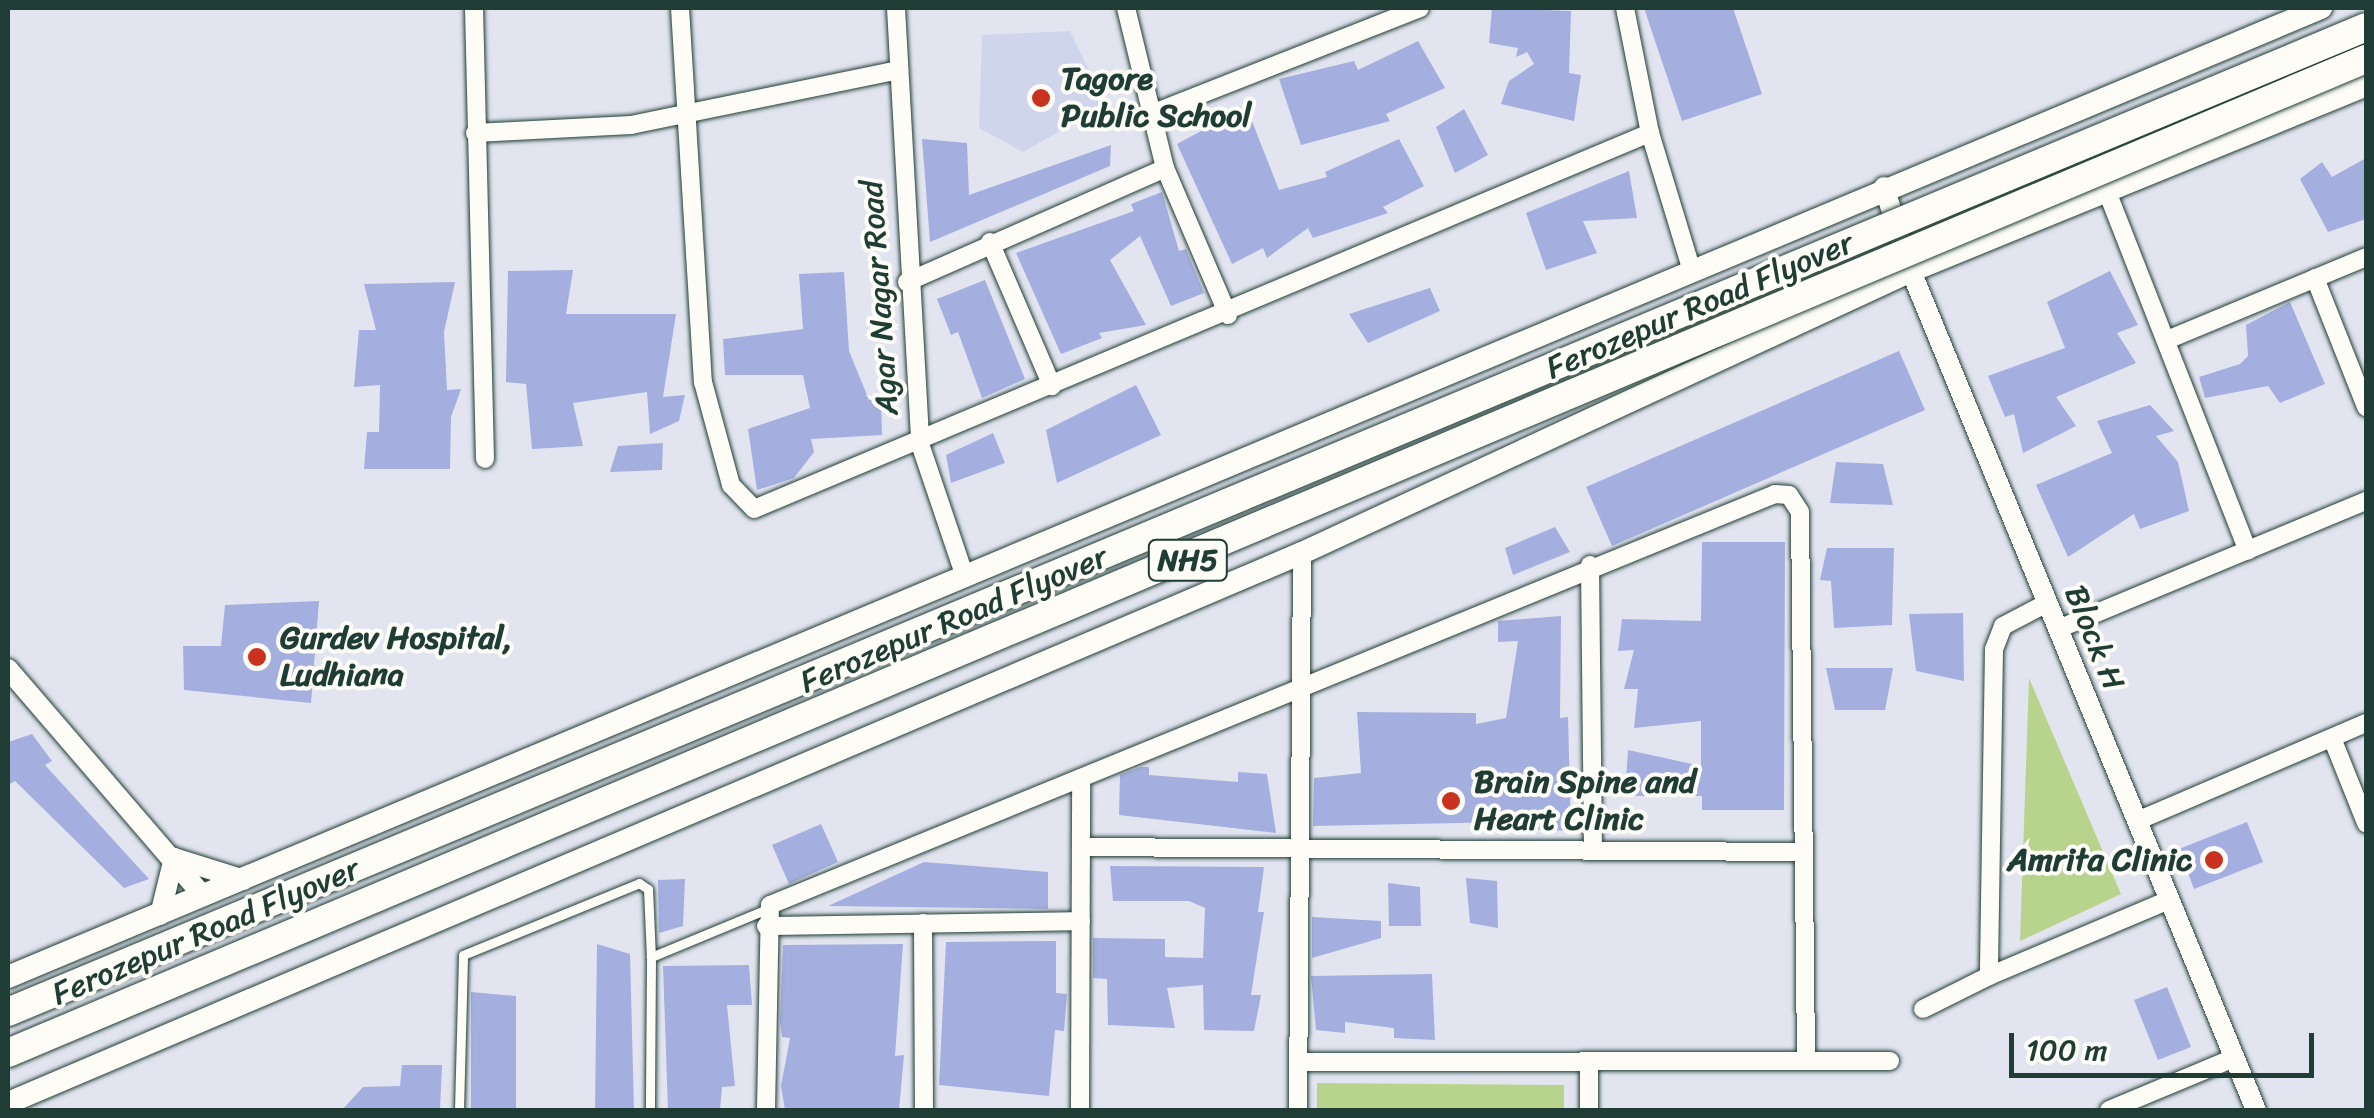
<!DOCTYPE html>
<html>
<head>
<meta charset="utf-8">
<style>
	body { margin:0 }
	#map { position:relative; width:2374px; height:1118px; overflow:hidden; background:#e2e5f0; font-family:Sriracha,sans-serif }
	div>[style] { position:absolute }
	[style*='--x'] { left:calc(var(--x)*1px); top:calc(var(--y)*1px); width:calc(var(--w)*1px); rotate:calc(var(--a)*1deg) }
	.built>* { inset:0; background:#cfd5eb }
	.green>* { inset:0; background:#b8d48c }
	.building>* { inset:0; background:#a4afdf }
	.roads { filter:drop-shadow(0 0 2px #1f3d34) drop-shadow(0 0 2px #1f3d34) }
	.service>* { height:9px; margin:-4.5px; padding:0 4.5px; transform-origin:4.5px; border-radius:4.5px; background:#fdfcf7 }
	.minor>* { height:18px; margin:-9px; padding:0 9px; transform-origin:9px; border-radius:9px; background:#fdfcf7 }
	.tertiary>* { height:20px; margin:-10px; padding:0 10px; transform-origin:10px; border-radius:10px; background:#fdfcf7 }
	.secondary>* { height:22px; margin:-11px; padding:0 11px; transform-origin:11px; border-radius:11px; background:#fdfcf7 }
	.bridges { filter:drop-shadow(0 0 2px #1f3d34) drop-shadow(0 0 2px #1f3d34) }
	.trunk-bridge>* { height:28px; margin:-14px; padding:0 14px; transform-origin:14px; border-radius:14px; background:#fdfcf7 }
	.dots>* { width:28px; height:28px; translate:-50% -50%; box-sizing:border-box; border:5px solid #fdfcf7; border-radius:50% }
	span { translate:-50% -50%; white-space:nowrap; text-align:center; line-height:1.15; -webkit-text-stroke:8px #fdfcf7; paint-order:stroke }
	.shield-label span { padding:2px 8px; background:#fdfcf7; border:2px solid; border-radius:8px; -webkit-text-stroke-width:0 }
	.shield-label { font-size:30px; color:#1f3d34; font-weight:700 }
	.poi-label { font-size:32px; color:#1f3d34; font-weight:700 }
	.left { translate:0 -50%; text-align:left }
	.right { translate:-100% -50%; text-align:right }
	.street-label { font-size:32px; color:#1f3d34 }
	.frame { position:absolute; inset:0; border:10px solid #1f3d34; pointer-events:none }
	.scale { position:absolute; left:2009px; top:1033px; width:305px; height:45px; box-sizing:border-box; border:5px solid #1f3d34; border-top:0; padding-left:12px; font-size:30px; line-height:35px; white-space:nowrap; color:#1f3d34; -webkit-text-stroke:8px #fdfcf7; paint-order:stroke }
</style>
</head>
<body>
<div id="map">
	<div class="built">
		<i style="clip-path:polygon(1070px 31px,1106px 105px,1023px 152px,979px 128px,982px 35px)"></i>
	</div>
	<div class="green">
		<i style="clip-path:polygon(2029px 678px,2121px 894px,2020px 941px)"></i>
		<i style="clip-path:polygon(1317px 1083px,1564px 1085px,1564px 1110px,1317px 1110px)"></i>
	</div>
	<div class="building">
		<i style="clip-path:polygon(1492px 8px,1571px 11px,1569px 73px,1581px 75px,1574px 121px,1501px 104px,1509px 81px,1534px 64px,1527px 52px,1516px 57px,1518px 48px,1489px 43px)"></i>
		<i style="clip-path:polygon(1644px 8px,1733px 8px,1762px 94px,1682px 121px)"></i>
		<i style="clip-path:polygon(1418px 41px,1445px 88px,1386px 114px,1390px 121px,1301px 145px,1279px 79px,1354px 61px,1358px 70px)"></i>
		<i style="clip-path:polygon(1246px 106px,1279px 190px,1327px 177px,1325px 172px,1399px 139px,1424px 186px,1383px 207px,1388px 213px,1313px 238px,1308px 228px,1267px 258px,1263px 248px,1232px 264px,1177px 144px,1216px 123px,1214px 116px)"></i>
		<i style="clip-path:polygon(1464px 109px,1488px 155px,1455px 173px,1436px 127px)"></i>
		<i style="clip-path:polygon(922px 139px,967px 143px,969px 195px,1111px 145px,1110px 166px,930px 242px)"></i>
		<i style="clip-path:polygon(2366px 158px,2366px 219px,2328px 232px,2300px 179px,2322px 162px,2332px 177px)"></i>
		<i style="clip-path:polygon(1629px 171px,1637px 218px,1583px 221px,1597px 253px,1546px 270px,1526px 213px)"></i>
		<i style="clip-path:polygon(1162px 192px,1179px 251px,1186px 249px,1204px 293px,1171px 306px,1140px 236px,1110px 260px,1146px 325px,1099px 333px,1102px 338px,1061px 354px,1016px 253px,1134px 211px,1131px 204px)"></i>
		<i style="clip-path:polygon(573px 270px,566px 314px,676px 314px,663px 397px,685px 395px,679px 421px,650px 434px,647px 392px,573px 403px,583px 446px,532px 449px,526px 384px,506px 382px,508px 271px)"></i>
		<i style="clip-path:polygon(2110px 271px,2138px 325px,2117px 333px,2136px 363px,2056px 397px,2076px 426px,2023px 453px,2014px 414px,2005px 417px,1988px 376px,2065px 348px,2047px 302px)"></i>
		<i style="clip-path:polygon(844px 272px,849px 351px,869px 400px,881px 399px,882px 435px,811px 439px,814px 452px,794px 478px,757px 490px,748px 429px,810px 408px,803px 375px,725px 375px,723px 339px,803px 329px,799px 274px)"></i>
		<i style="clip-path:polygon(985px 280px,1025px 379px,982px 398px,958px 332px,951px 335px,937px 299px)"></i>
		<i style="clip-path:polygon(455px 282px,444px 332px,447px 390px,461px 389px,451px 417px,450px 469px,364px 469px,367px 432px,379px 432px,380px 385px,354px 387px,359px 330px,376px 330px,364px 284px)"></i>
		<i style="clip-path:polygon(1430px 288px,1440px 311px,1368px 343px,1349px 314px)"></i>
		<i style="clip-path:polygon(2290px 302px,2325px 384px,2280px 403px,2268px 386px,2205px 398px,2199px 377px,2240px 364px,2248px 356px,2246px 325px)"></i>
		<i style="clip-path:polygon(1899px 351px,1925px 410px,1612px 546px,1586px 487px)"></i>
		<i style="clip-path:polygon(1136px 385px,1161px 435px,1057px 483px,1046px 430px)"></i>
		<i style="clip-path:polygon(2150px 405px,2174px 431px,2156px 436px,2178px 462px,2189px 511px,2140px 529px,2134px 514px,2068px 557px,2036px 485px,2112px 453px,2097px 421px)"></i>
		<i style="clip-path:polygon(993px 433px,1005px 463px,951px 483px,946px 455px)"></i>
		<i style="clip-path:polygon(663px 443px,662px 470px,610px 472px,618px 446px)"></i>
		<i style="clip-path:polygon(1836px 462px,1883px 464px,1893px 505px,1830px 503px)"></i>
		<i style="clip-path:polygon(1555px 527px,1570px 552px,1513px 575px,1505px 548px)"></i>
		<i style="clip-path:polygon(1702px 542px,1785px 542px,1784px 810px,1702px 810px,1702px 796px,1625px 796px,1628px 750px,1701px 766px,1701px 721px,1634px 728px,1638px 689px,1624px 689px,1634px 650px,1618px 651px,1622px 619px,1701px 621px)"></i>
		<i style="clip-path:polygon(1827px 548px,1894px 548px,1892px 625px,1834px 628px,1831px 581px,1820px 580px)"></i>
		<i style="clip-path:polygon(319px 601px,311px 703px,184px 690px,183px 646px,221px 646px,225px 605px)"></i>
		<i style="clip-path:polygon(1963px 613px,1964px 681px,1916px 671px,1909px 614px)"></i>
		<i style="clip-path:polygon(1561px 616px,1560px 718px,1568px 717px,1571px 831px,1506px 828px,1506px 822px,1313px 826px,1314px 778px,1361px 773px,1357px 712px,1476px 713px,1476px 724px,1506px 718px,1518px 641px,1498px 642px,1498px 621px)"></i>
		<i style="clip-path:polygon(1826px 668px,1893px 668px,1885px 710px,1835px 710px)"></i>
		<i style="clip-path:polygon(32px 734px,52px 761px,45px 765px,149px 879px,124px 888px,15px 781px,8px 785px,8px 742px)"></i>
		<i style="clip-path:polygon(1141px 767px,1149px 767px,1149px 775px,1238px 782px,1238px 772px,1267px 774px,1276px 833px,1119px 815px,1120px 775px)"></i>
		<i style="clip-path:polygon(2247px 822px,2263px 862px,2194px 889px,2179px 849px)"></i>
		<i style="clip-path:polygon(821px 824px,838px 862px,789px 884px,772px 845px)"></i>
		<i style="clip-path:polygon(924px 862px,1048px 872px,1048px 909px,828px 906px)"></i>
		<i style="clip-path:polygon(1110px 866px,1264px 867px,1258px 912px,1264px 912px,1251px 995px,1261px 995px,1254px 1031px,1204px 1030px,1203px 985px,1167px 988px,1175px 1028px,1108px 1025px,1107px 979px,1093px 978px,1093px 938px,1165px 939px,1165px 957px,1203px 958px,1205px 908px,1189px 901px,1113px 901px)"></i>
		<i style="clip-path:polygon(1466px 878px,1497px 881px,1498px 928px,1470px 923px)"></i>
		<i style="clip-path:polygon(685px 879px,683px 926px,659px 933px,658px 880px)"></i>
		<i style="clip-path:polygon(1388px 883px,1420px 887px,1421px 926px,1389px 926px)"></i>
		<i style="clip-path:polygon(1312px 917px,1381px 921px,1381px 938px,1312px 958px)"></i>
		<i style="clip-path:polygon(1056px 941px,1056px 993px,1067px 994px,1064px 1031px,1055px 1030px,1049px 1096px,939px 1085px,946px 942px)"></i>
		<i style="clip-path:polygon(597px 944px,630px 954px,634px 1110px,595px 1110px)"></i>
		<i style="clip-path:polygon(903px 944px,895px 1056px,904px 1055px,899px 1110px,785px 1110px,781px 1086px,790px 1038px,782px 1037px,780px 1021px,783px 945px)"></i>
		<i style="clip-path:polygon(749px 965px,752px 1005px,727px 1005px,735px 1086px,722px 1087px,720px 1110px,668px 1110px,663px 966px)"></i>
		<i style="clip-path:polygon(1432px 974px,1435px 1040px,1394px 1038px,1394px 1028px,1345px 1022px,1345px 1033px,1316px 1030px,1311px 976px)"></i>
		<i style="clip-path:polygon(2167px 987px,2191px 1047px,2158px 1060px,2134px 1000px)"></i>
		<i style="clip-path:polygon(471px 992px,516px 996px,516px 1110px,471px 1110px)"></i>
		<i style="clip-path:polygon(402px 1065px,442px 1065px,440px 1110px,342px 1110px,363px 1087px,400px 1086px)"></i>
	</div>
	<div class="roads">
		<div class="service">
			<i style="--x:651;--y:957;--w:126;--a:-22.5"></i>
			<i style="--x:459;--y:1110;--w:155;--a:-88.5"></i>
			<i style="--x:463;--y:955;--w:190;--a:-22.2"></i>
			<i style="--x:639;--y:883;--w:11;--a:34"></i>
			<i style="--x:648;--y:889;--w:68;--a:87.5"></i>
			<i style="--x:651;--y:957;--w:153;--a:90.4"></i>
		</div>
		<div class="minor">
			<i style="--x:474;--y:8;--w:451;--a:88.6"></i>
			<i style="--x:680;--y:8;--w:375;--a:86.5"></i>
			<i style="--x:703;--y:382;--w:107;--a:74.8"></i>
			<i style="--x:731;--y:485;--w:33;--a:46"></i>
			<i style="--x:754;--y:509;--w:972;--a:-22.77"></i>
			<i style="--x:896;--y:8;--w:437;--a:86.8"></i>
			<i style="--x:920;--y:444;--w:140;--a:71.3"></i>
			<i style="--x:1126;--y:8;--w:165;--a:76.3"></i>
			<i style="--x:1625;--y:8;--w:127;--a:78.7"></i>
			<i style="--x:1650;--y:133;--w:141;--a:73.1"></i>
			<i style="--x:1151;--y:114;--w:289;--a:-21.5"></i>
			<i style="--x:475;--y:133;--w:156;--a:-2.9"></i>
			<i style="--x:631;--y:125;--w:269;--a:-11.6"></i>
			<i style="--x:2108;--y:194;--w:383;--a:68.6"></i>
			<i style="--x:990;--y:242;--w:157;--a:66.7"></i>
			<i style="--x:2315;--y:278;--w:139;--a:68.4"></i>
			<i style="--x:907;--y:282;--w:282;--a:-23.8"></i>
			<i style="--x:1165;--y:168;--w:160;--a:66.8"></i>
			<i style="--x:2167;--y:340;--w:216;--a:-22.6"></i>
			<i style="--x:1590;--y:565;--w:285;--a:89.4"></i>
			<i style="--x:2047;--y:603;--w:50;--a:152.4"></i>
			<i style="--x:2003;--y:626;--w:25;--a:111"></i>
			<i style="--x:1994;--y:649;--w:327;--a:90.9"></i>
			<i style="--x:1989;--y:976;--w:195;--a:-22.9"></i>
			<i style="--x:2058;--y:629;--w:334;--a:-22.6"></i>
			<i style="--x:2332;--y:738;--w:92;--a:68.2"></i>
			<i style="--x:2137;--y:821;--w:249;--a:-23.2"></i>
			<i style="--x:1081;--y:847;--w:721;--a:0.4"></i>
			<i style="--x:923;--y:923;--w:187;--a:89.7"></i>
			<i style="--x:766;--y:926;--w:315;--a:-0.9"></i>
			<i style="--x:1923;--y:1009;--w:74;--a:-26.6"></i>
			<i style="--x:1298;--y:1062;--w:592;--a:-0.1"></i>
			<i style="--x:766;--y:1110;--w:205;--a:-88.9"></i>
			<i style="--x:770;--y:905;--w:1086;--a:-22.24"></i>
			<i style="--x:1775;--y:494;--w:14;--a:4"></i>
			<i style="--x:1789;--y:495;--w:20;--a:57"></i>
			<i style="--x:1800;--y:512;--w:549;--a:89.37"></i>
			<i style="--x:1080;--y:1110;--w:332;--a:-89.8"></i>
			<i style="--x:1298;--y:1110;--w:557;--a:-89.59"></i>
			<i style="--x:1589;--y:1110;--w:49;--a:-90"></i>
			<i style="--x:2109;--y:1110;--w:135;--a:-22.6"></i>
		</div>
		<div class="tertiary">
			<i style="--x:1884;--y:187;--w:88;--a:72.2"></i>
			<i style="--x:1911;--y:271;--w:907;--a:67.65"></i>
			<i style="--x:8;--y:669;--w:299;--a:49.3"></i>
			<i style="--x:160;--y:915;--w:59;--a:-76.2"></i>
			<i style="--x:174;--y:858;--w:73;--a:17.4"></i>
		</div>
		<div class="secondary">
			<i style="--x:8;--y:977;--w:2508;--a:-22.73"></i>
			<i style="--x:8;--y:1103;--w:1406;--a:-23.03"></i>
			<i style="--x:1302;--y:553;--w:671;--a:-24.85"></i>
			<i style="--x:1911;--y:271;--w:492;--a:-22.2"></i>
		</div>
	</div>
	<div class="bridges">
		<div class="trunk-bridge">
			<i style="--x:8;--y:1012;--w:2555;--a:-22.67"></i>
			<i style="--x:8;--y:1053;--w:2559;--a:-22.86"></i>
		</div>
	</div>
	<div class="dots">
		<i style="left:1041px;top:98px;background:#c8321e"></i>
		<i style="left:257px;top:657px;background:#c8321e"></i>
		<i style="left:1451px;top:801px;background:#c8321e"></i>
		<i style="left:2214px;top:860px;background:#c8321e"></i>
	</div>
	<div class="shield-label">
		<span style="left:1188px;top:560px">NH5</span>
	</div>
	<div class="poi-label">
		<span class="left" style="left:1061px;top:98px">Tagore<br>Public School</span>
		<span class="left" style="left:280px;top:657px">Gurdev Hospital,<br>Ludhiana</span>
		<span class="left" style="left:1474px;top:801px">Brain Spine and<br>Heart Clinic</span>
		<span class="right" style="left:2192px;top:860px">Amrita Clinic</span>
	</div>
	<div class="street-label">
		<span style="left:880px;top:298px;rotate:-94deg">Agar Nagar Road</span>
		<span style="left:1700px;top:306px;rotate:-23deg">Ferozepur Road Flyover</span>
		<span style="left:954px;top:620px;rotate:-23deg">Ferozepur Road Flyover</span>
		<span style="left:2094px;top:638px;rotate:68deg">Block H</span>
		<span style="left:206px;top:932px;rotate:-23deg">Ferozepur Road Flyover</span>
	</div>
	<div class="frame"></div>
	<div class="scale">100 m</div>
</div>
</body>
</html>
